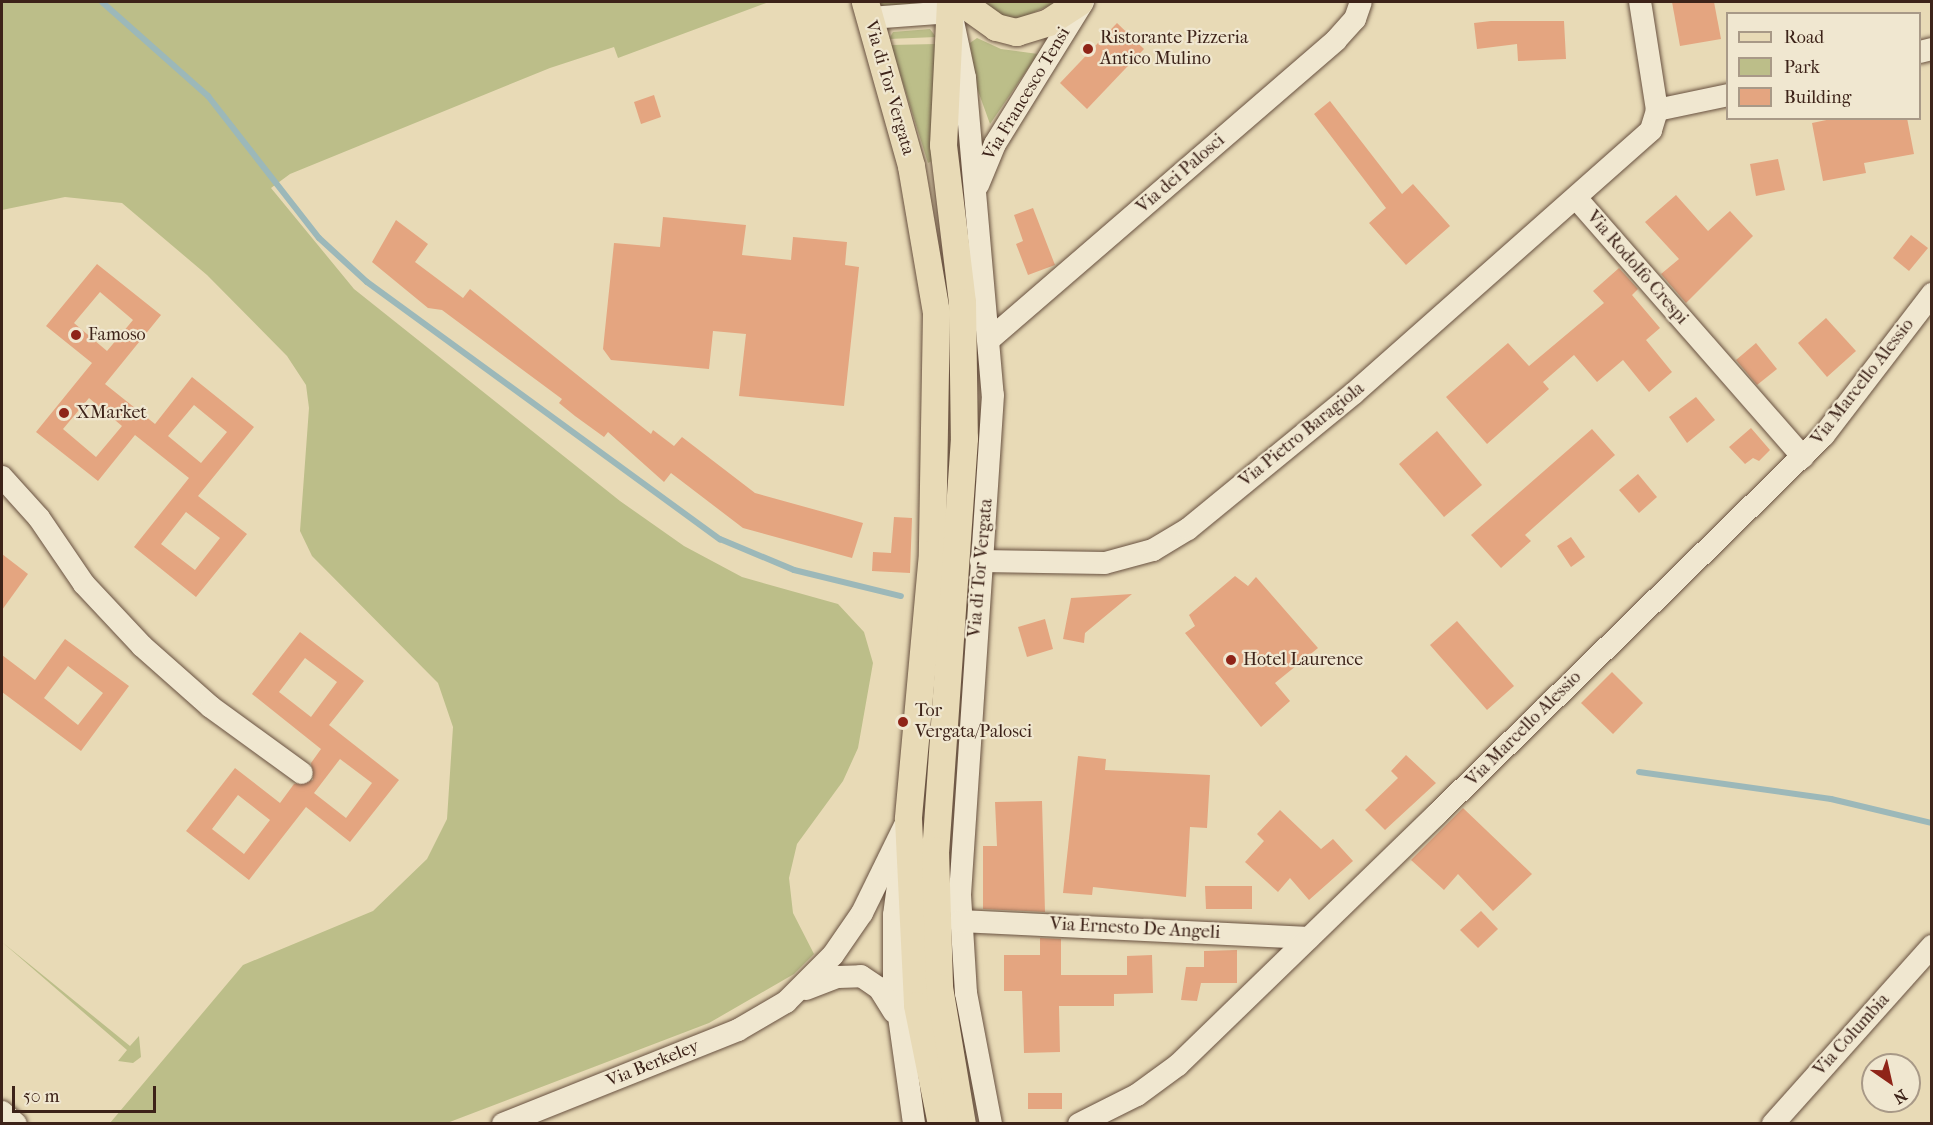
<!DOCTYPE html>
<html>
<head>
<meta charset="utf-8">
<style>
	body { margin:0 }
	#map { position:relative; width:1933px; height:1125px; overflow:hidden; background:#e8dab6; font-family:"IM FELL French Canon",serif }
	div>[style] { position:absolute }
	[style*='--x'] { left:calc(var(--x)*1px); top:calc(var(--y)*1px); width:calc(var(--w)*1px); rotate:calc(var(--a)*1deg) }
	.green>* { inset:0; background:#bcbe89 }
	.stream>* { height:6px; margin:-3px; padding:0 3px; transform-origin:3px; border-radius:3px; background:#9cb8b9 }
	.building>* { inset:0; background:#e4a580 }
	.roads { filter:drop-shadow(0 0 2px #685140) drop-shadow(0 0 2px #685140) }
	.minor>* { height:22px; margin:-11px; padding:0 11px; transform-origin:11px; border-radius:11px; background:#f0e7d0 }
	.major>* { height:27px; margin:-13.5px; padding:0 13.5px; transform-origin:13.5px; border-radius:13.5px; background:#e8dab6 }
	.dots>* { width:16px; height:16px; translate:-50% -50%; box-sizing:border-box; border:3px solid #f0e7d0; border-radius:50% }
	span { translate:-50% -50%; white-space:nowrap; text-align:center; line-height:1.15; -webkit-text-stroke:4.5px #f0e7d0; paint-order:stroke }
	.poi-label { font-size:18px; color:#3d2319 }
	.left { translate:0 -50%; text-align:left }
	.street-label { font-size:18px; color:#3d2319 }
	.frame { position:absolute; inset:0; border:3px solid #3d2319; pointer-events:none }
	.legend { position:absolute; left:1726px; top:12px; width:195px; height:108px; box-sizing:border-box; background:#f0e7d0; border:2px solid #a89987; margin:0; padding:8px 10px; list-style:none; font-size:18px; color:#3d2319 }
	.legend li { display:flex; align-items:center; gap:12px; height:30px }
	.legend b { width:30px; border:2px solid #a89987 }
	.north { position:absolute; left:1861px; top:1053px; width:60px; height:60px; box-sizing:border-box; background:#f0e7d0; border:2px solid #a89987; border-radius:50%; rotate:146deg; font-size:16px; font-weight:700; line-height:24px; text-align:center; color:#3d2319 }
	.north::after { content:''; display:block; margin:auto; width:21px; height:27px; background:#8f2418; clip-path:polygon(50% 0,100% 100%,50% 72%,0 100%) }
	.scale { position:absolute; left:12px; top:1086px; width:144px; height:27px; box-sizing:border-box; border:3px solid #3d2319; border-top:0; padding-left:8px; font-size:18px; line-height:21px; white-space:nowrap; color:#3d2319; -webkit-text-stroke:4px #f0e7d0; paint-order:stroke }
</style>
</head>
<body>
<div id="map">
	<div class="green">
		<i style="clip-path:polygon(2px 2px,769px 2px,618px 58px,614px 47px,550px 68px,290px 174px,271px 188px,354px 289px,620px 501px,684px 546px,742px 577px,838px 604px,864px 632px,873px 663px,858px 748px,843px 781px,797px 844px,789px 878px,793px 913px,814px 954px,794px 974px,709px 1023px,447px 1123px,110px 1123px,243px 965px,373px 911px,427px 859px,447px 819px,453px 727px,438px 683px,312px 556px,300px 531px,309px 408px,306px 385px,287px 356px,207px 275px,122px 203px,65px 197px,2px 210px)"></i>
		<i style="clip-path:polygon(878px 2px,936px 2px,883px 13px)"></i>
		<i style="clip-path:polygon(981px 2px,1057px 2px,1010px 23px)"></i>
		<i style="clip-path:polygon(930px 29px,936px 37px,889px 39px,893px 32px)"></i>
		<i style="clip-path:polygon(977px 38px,1001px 49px,1038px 54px,990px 124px,977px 88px,970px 43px)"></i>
		<i style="clip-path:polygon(935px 44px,932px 161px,928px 163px,891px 45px)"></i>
		<i style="clip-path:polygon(2px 942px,130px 1046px,139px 1036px,141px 1057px,133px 1063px,118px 1061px,127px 1050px)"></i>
	</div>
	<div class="stream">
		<i style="--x:102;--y:2;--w:142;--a:41.6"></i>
		<i style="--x:208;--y:96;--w:180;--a:52"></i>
		<i style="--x:319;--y:238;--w:65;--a:42.5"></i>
		<i style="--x:367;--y:282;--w:437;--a:36.1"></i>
		<i style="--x:720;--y:539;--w:80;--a:22.7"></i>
		<i style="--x:794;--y:570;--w:110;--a:13.7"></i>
		<i style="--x:1639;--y:772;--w:194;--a:8"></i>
		<i style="--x:1831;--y:799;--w:104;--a:13.4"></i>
	</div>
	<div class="building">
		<i style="clip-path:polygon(1672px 2px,1714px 2px,1721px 39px,1680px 46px)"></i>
		<i style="clip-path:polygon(1491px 21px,1564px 21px,1566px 59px,1518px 61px,1517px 44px,1477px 49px,1474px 23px)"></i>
		<i style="clip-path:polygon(1117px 23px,1144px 49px,1087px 109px,1060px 83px)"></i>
		<i style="clip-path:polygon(654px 95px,661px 117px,641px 124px,634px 102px)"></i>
		<i style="clip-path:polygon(1330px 101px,1402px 194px,1413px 184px,1450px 226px,1406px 265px,1369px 223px,1386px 208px,1314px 114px)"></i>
		<i style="clip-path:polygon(1836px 118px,1907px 118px,1914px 154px,1864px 163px,1866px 173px,1823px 181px,1812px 123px)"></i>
		<i style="clip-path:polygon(1778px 159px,1785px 190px,1756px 196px,1750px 164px)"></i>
		<i style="clip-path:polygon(1676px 195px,1708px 231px,1730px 211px,1753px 236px,1686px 303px,1661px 274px,1679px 259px,1645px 222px)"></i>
		<i style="clip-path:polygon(1033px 208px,1055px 265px,1028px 275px,1016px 244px,1023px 241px,1014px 215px)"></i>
		<i style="clip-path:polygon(663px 217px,746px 225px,742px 255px,791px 260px,793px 237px,847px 242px,845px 265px,859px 267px,844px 406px,739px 396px,746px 334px,713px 331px,709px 369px,611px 360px,603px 349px,614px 243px,660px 247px)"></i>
		<i style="clip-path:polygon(396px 220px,428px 244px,415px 262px,463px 298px,470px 289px,651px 434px,653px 430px,674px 446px,682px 437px,755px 493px,863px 523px,852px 558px,743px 528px,671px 473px,664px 482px,608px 432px,604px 437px,575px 416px,559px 403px,562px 399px,442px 310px,428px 308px,372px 262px)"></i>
		<i style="clip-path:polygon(1911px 235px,1928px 248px,1909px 271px,1893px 258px)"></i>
		<i style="clip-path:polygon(evenodd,97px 264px,161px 315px,105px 384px,155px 424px,192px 377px,254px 427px,198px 496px,247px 534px,196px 597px,134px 547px,189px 478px,135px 435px,98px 481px,36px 432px,92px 363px,46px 326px,97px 264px,100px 292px,133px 320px,107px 351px,74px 323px,100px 292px,97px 264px,89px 398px,122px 426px,96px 457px,63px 429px,89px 398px,97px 264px,194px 405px,227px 432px,201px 463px,168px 436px,194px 405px,97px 264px,186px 512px,220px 538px,195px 570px,161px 544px,186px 512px)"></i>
		<i style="clip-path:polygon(1619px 268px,1638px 289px,1632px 295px,1660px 328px,1646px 340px,1672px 372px,1649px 392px,1623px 360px,1597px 382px,1574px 355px,1543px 382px,1549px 389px,1487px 444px,1446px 397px,1508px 343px,1529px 366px,1604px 303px,1593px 291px)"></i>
		<i style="clip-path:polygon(1826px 318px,1856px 351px,1827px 377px,1798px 343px)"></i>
		<i style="clip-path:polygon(1756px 343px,1777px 369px,1757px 385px,1736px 360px)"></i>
		<i style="clip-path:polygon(1696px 397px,1715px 420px,1687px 443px,1669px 417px)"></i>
		<i style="clip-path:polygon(1751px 428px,1770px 450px,1759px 461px,1753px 458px,1745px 464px,1729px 447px)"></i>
		<i style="clip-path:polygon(1592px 429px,1615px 455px,1525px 535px,1531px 541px,1501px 568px,1471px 535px)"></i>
		<i style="clip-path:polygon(1437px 431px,1482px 485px,1444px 517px,1399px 464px)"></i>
		<i style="clip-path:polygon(1638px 474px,1657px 497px,1639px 513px,1619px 490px)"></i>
		<i style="clip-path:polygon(894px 517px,912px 518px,910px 573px,872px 571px,873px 552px,891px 553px)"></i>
		<i style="clip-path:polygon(1571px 537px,1585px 557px,1571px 567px,1557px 546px)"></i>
		<i style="clip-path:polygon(2px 554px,28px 574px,2px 610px)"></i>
		<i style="clip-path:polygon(1235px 576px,1248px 586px,1256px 577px,1318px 648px,1275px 683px,1290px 701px,1261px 727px,1185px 633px,1195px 626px,1189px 615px)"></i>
		<i style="clip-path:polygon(1132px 594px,1085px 633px,1084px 643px,1063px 639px,1071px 598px)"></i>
		<i style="clip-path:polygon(1045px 619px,1053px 649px,1027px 657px,1018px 627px)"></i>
		<i style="clip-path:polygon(1457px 621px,1514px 686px,1487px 710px,1430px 645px)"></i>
		<i style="clip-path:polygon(evenodd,300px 632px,364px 681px,329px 725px,399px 780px,350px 842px,306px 807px,249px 880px,186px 831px,235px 768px,280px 803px,294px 784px,313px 780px,311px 763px,321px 749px,252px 694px,300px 632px,305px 658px,337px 682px,311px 717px,279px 692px,305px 658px,300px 632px,340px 759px,372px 783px,346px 818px,314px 793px,340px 759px,300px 632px,238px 795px,270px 820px,244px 854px,212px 829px,238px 795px)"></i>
		<i style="clip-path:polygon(evenodd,65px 639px,129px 686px,81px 751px,2px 692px,2px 655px,35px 680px,65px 639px,68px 666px,103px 693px,78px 725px,44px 698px,68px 666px)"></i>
		<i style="clip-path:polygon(1612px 672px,1643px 703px,1613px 734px,1581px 703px)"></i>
		<i style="clip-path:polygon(1406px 755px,1436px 783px,1385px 830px,1365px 810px,1398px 778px,1391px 771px)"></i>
		<i style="clip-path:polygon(1078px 756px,1106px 759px,1105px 770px,1210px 775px,1207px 828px,1190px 827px,1186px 897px,1093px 887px,1092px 895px,1063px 893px)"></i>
		<i style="clip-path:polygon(1042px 801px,1045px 912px,983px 909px,983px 846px,997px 846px,995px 802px)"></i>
		<i style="clip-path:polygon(1463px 808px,1532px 874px,1493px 911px,1458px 874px,1444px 890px,1411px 860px)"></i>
		<i style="clip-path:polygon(1280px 810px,1321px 849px,1333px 839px,1353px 861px,1309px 900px,1290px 878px,1278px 892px,1245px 862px,1264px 841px,1257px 834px)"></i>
		<i style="clip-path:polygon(1205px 886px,1252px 886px,1252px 909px,1206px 909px)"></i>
		<i style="clip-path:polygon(1481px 911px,1498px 929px,1478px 948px,1460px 930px)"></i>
		<i style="clip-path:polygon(1040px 938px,1061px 939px,1061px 975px,1127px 975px,1127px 956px,1152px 955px,1153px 993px,1114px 994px,1114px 1006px,1059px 1006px,1060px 1052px,1024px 1053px,1022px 991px,1004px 991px,1004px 955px,1040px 955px)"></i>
		<i style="clip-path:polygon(1237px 950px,1237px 983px,1201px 983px,1197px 1001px,1181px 1000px,1186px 967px,1204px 967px,1204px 951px)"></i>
		<i style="clip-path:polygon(1028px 1093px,1062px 1093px,1062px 1109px,1028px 1109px)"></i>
	</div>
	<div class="roads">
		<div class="minor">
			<i style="--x:870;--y:18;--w:81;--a:-4.2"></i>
			<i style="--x:951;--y:12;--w:67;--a:78"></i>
			<i style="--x:965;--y:78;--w:318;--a:85"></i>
			<i style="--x:993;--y:395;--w:501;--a:93.78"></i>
			<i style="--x:960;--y:895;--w:98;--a:86.5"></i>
			<i style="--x:966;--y:993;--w:133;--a:79.2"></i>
			<i style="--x:1920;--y:52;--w:12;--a:-14"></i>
			<i style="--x:1657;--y:110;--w:73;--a:-11.9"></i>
			<i style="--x:978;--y:185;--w:44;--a:-67.5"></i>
			<i style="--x:995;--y:144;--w:167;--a:-58.2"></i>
			<i style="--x:1577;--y:199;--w:343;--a:48.8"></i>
			<i style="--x:990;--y:339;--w:457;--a:-40.8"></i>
			<i style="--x:1336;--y:40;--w:28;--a:-48"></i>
			<i style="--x:1355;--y:19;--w:18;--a:-71"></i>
			<i style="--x:2;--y:477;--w:55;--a:47.9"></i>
			<i style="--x:39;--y:518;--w:80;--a:55.7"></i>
			<i style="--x:84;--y:584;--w:85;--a:46.9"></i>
			<i style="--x:142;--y:646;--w:92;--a:41.5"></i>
			<i style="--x:211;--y:707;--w:112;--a:36"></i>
			<i style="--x:981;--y:561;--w:124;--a:0.9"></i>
			<i style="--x:1105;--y:563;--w:50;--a:-15.2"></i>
			<i style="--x:1153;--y:550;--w:41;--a:-31"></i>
			<i style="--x:1188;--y:529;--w:213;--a:-39.3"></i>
			<i style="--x:1353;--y:394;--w:398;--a:-41.5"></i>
			<i style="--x:1651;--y:130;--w:21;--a:-73"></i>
			<i style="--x:1657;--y:110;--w:109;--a:-98.9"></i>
			<i style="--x:902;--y:856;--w:60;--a:97.7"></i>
			<i style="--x:894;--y:915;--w:66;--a:90"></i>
			<i style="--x:894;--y:981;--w:144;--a:82"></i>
			<i style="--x:961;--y:921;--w:348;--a:2.8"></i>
			<i style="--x:806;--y:989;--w:34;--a:-21"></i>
			<i style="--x:838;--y:977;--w:23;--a:-2"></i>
			<i style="--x:861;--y:976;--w:22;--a:34"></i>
			<i style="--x:879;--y:988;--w:28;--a:58"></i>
			<i style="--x:2;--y:1112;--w:18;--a:41"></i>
			<i style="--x:503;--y:1124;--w:253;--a:-21.8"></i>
			<i style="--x:738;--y:1030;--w:56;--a:-30.3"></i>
			<i style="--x:786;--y:1002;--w:66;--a:-45"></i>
			<i style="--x:833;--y:955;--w:51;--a:-55.4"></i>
			<i style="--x:862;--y:913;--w:105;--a:-63.9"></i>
			<i style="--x:1079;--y:1124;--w:65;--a:-26.6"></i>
			<i style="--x:1137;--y:1095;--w:51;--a:-36.2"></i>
			<i style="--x:1178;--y:1065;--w:359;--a:-44.1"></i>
			<i style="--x:1436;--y:815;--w:543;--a:-44.4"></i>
			<i style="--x:1824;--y:435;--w:178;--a:-52.5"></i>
			<i style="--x:1773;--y:1124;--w:239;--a:-48.2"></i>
		</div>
		<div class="major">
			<i style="--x:865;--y:2;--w:170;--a:74.3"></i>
			<i style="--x:911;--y:166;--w:149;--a:80.3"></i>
			<i style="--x:936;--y:313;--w:240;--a:91"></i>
			<i style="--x:932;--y:553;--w:267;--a:95.2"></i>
			<i style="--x:908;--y:819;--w:186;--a:87.2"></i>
			<i style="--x:917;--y:1005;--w:121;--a:78.6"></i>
			<i style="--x:950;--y:2;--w:143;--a:92.8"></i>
			<i style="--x:943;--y:145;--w:158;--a:83.1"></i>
			<i style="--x:962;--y:302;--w:136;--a:89.2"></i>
			<i style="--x:964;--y:438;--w:413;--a:94"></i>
			<i style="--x:935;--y:850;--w:137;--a:88.3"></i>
			<i style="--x:939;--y:987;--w:139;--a:80.5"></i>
			<i style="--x:961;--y:2;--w:43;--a:35.5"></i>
			<i style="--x:996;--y:27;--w:21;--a:14"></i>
			<i style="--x:1016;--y:32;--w:34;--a:-17"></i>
			<i style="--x:1048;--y:22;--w:37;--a:-33"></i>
		</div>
	</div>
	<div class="dots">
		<i style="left:1088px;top:49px;background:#8f2418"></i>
		<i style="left:76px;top:335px;background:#8f2418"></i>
		<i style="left:64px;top:413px;background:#8f2418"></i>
		<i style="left:1231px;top:660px;background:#8f2418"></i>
		<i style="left:903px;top:722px;background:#8f2418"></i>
	</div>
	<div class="poi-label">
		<span class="left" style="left:1100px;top:49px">Ristorante Pizzeria<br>Antico Mulino</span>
		<span class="left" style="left:88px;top:335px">Famoso</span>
		<span class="left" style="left:76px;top:413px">XMarket</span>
		<span class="left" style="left:1243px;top:660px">Hotel Laurence</span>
		<span class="left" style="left:915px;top:722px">Tor<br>Vergata/Palosci</span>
	</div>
	<div class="street-label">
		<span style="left:889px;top:88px;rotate:74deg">Via di Tor Vergata</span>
		<span style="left:1027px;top:94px;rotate:-59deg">Via Francesco Tensi</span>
		<span style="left:1181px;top:174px;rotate:-41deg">Via dei Palosci</span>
		<span style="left:1637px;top:268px;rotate:49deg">Via Rodolfo Crespi</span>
		<span style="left:1863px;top:382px;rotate:-52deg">Via Marcello Alessio</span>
		<span style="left:1302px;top:435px;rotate:-39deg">Via Pietro Baragiola</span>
		<span style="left:981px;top:568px;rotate:-85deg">Via di Tor Vergata</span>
		<span style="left:1524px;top:729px;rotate:-45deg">Via Marcello Alessio</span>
		<span style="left:1135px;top:929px;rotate:3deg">Via Ernesto De Angeli</span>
		<span style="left:1852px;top:1035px;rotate:-48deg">Via Columbia</span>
		<span style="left:653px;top:1064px;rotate:-22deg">Via Berkeley</span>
	</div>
	<div class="frame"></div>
	<ul class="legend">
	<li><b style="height:8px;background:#e8dab6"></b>Road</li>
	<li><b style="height:16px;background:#bcbe89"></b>Park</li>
	<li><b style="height:16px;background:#e4a580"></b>Building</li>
	</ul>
	<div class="north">N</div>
	<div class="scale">50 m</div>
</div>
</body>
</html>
